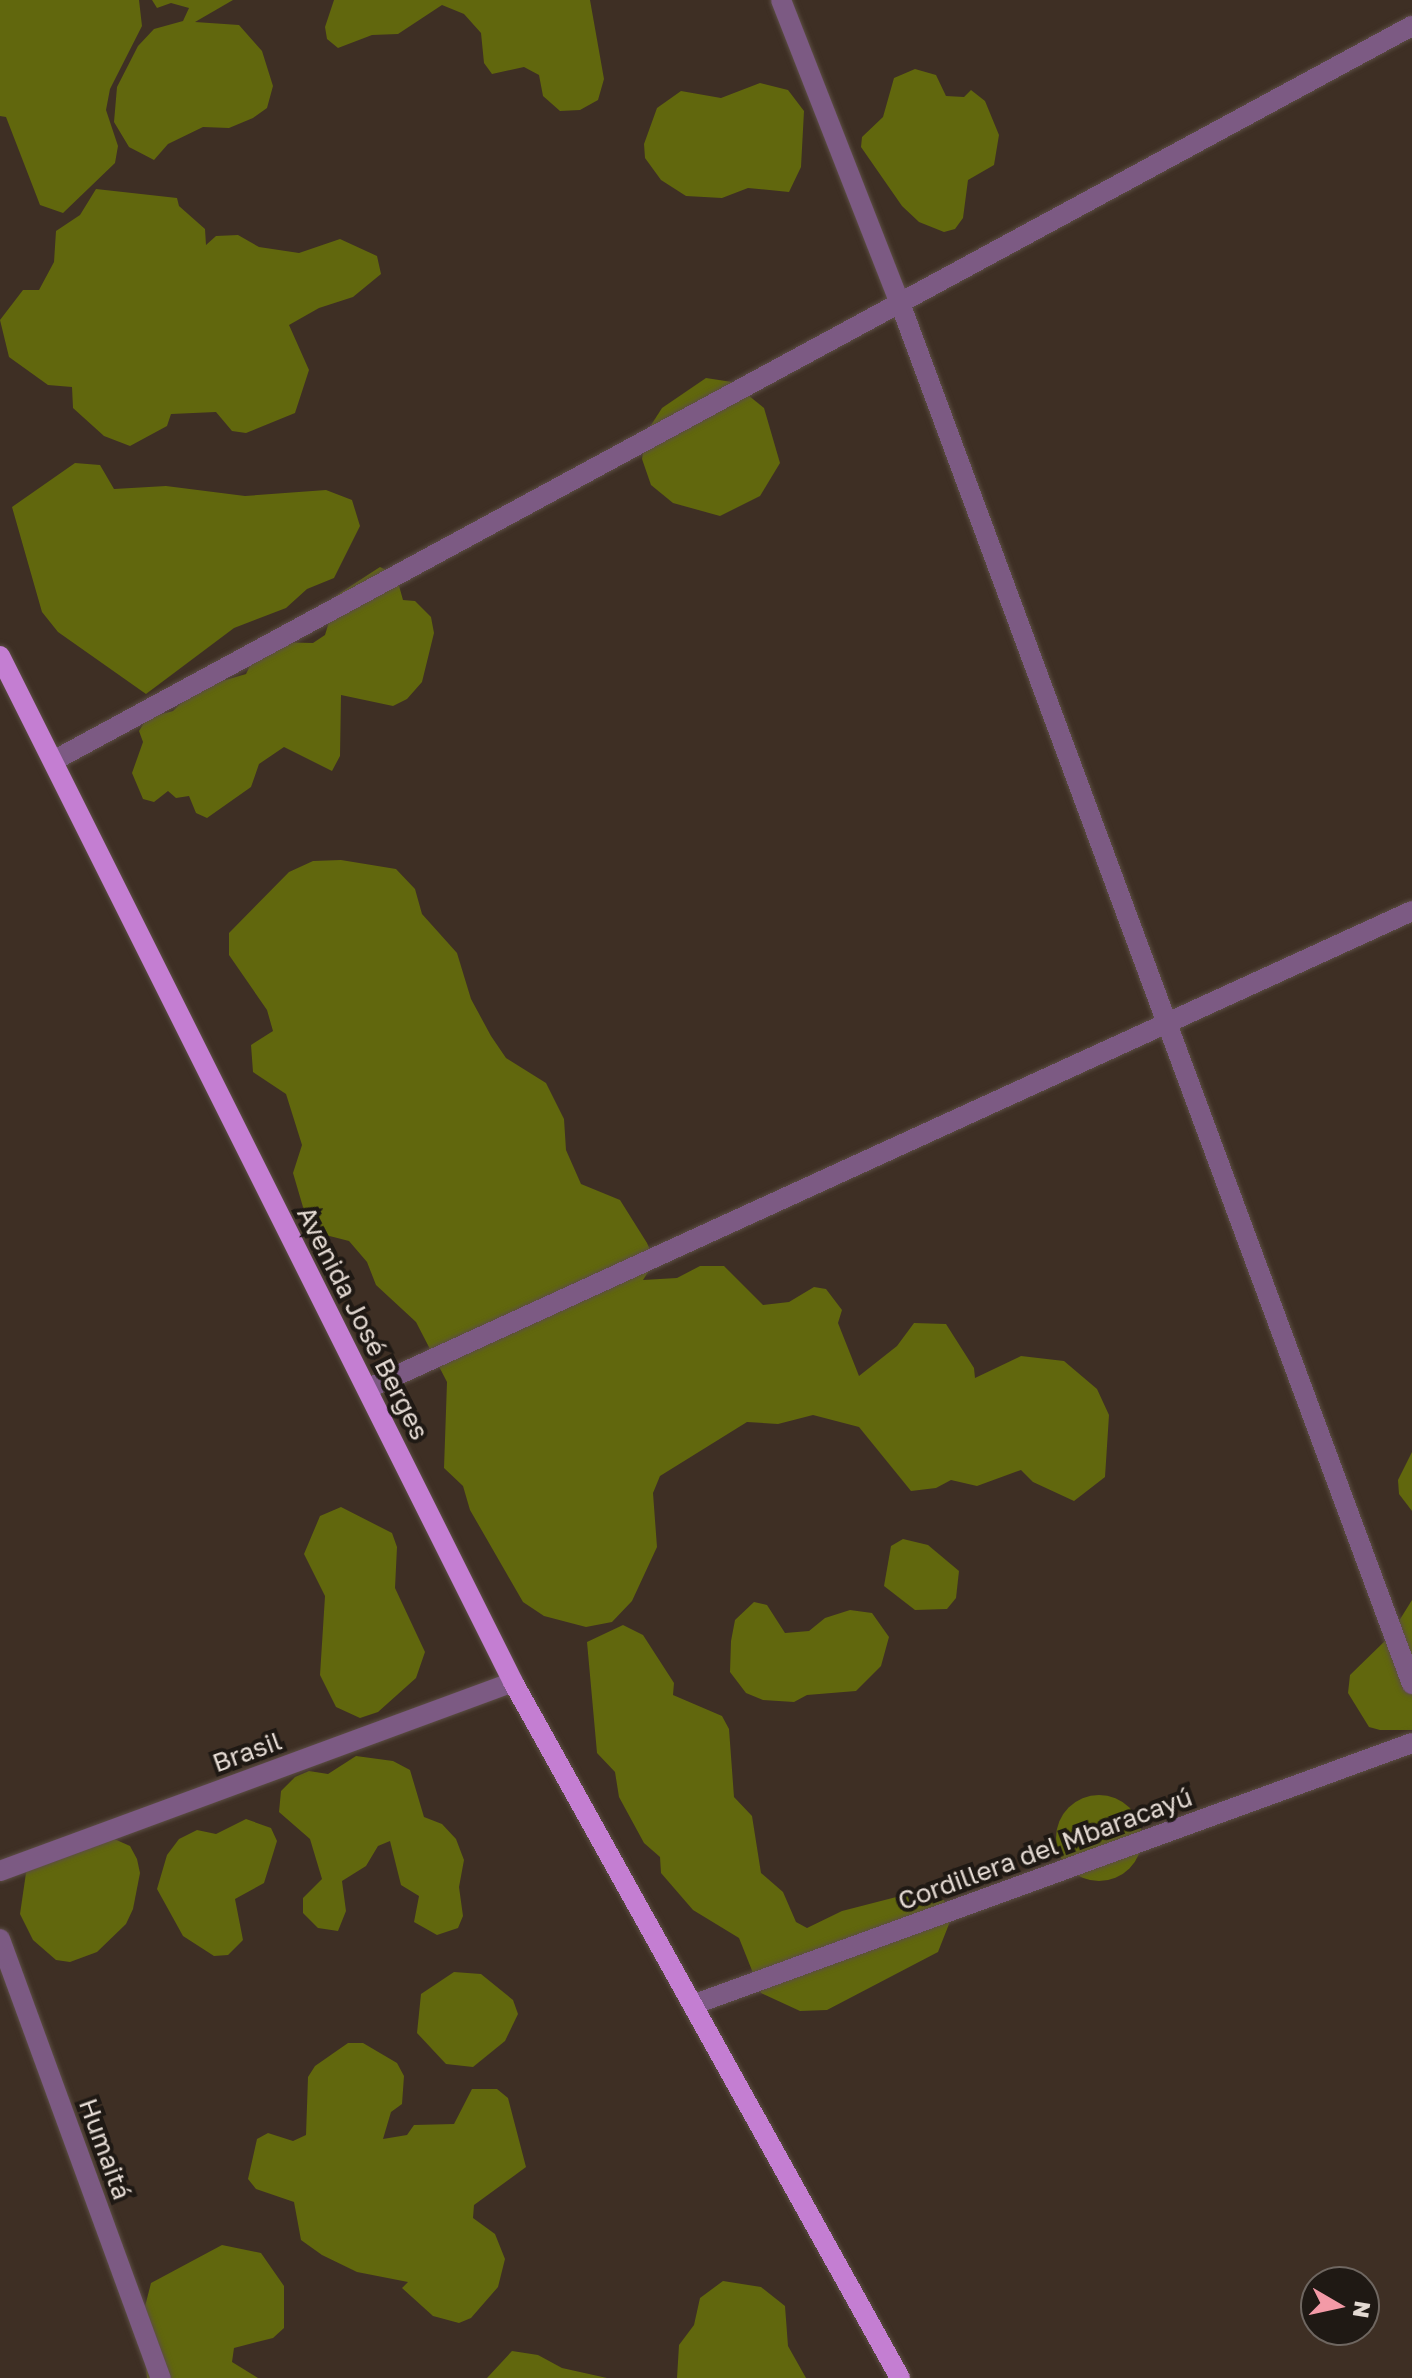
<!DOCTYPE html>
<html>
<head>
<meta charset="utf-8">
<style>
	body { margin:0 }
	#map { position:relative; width:1412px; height:2378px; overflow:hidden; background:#3e2f24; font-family:"Golos Text",sans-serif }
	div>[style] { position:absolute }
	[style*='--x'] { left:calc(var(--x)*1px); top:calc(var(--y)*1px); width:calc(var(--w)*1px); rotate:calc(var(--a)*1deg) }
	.forest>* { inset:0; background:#61670d }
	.round { border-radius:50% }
	.roads { filter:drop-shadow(0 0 2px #5c4e44) drop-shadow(0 0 2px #5c4e44) }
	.minor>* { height:20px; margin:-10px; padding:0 10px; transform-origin:10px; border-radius:10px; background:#7c5a83 }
	.major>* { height:20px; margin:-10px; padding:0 10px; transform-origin:10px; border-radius:10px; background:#c47ed2 }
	span { translate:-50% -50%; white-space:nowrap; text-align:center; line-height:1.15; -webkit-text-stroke:8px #1f1914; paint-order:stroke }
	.street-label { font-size:26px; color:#e4dad3 }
	.north { position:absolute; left:1300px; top:2266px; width:80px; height:80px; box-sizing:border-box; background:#1f1914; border:2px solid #6e6660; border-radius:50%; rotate:99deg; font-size:22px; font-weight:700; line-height:32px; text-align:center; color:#e4dad3 }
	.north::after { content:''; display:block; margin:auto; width:28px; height:36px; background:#f39aa7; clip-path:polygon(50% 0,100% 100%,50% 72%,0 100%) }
</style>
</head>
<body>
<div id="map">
	<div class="forest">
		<i style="clip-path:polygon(0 0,139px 0,142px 26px,110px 89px,106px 110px,118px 146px,115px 163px,63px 213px,40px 205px,6px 117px,0 116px)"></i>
		<i style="clip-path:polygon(152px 0,233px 0,195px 22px,239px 25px,262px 51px,273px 86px,267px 108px,253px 118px,229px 128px,203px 127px,168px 144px,154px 160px,129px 147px,114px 122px,117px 87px,138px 46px,154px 29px,183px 21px,189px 8px,171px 3px,157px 8px)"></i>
		<i style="clip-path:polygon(334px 0,590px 0,604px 79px,598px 100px,580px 110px,560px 111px,543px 96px,539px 75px,524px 67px,492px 74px,484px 63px,481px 33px,464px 14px,442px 5px,398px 34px,372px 35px,338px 48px,327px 39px,325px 27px)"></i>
		<i style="clip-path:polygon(915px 69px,936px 75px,946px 96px,964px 97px,971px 90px,985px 101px,999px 135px,994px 165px,968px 180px,963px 218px,955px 229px,944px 232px,919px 222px,902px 206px,861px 147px,862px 137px,883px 117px,894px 78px)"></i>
		<i style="clip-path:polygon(760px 83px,788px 90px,804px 111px,801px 167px,789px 192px,748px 188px,722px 198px,686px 196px,661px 180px,645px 158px,644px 144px,657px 108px,681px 91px,721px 98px)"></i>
		<i style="clip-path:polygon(96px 189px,177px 198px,179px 206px,205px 229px,206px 245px,216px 236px,238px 235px,259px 247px,299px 253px,340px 239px,377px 256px,381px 274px,353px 297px,319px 308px,289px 325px,309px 370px,295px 413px,246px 433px,232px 431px,216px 412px,171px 414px,167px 426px,130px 446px,104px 436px,73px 408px,72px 387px,48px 385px,9px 357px,0 320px,23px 290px,39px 290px,54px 262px,56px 231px,80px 215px)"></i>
		<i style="clip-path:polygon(706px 378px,732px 382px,764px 408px,780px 463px,760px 496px,720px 516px,673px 503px,651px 485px,642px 459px,646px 433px,662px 408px)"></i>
		<i style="clip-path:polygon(75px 463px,100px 465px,114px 489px,166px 486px,245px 496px,326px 490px,352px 500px,360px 526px,334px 578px,307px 589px,286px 608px,234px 628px,146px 694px,58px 632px,42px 612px,12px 507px)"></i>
		<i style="clip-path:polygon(380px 567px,396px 575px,403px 600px,415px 601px,431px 617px,434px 633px,422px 682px,407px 699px,393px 706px,341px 695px,340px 756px,332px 771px,284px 747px,259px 764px,251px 787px,207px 818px,196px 813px,189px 796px,176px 798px,168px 791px,154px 802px,143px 799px,132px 773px,143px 742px,139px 731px,147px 718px,173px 711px,195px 689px,246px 674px,258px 649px,272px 642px,313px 643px,325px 635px,337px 595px)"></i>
		<i style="clip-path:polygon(341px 860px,396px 869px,415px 889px,422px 914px,457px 953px,471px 999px,491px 1036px,506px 1058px,546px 1083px,564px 1119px,566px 1150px,581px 1184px,620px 1200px,647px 1243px,655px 1261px,643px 1280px,677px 1278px,700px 1266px,724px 1266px,763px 1305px,789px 1302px,814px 1287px,826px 1289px,842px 1310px,838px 1323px,859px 1376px,897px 1346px,914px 1323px,946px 1324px,974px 1368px,975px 1378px,1021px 1356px,1064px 1361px,1097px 1389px,1109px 1415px,1105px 1477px,1074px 1501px,1033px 1482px,1021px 1470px,977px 1486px,951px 1480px,936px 1488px,911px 1491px,859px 1427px,813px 1415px,778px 1424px,747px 1422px,660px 1476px,653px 1493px,657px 1547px,632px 1601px,612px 1622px,586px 1627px,544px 1616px,523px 1602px,470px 1510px,463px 1486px,444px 1468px,447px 1382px,416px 1322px,376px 1285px,367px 1262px,349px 1241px,310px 1231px,293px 1173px,302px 1145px,286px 1094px,253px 1072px,251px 1045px,273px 1031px,267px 1010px,229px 955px,229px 933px,289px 872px,313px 861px)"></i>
		<i style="clip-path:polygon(1412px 1452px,1412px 1511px,1399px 1494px,1398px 1480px)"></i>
		<i style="clip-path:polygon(341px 1507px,392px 1533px,397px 1547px,395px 1588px,425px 1652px,416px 1678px,378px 1712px,360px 1718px,336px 1707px,320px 1675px,325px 1596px,304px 1554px,320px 1516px)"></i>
		<i style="clip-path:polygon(903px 1539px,928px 1545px,959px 1571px,956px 1598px,947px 1609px,915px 1610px,884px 1586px,891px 1546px)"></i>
		<i style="clip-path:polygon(1412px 1600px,1412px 1730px,1380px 1730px,1369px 1727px,1348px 1693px,1350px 1675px,1389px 1637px)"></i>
		<i style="clip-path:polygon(754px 1602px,767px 1605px,785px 1633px,809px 1631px,825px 1618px,850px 1610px,872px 1613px,889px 1637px,881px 1666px,856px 1691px,807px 1695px,794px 1702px,763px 1700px,746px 1693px,730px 1672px,731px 1641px,735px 1620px)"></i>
		<i style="clip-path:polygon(623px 1625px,643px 1635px,674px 1683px,673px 1695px,722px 1716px,729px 1729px,734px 1797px,752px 1816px,761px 1873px,783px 1892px,796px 1922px,807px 1928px,842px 1911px,908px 1894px,944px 1900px,951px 1919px,938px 1952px,827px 2010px,800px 2011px,761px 1993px,739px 1938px,693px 1910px,661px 1873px,660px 1857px,644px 1843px,619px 1797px,615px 1772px,597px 1753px,587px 1642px)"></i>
		<i style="clip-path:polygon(356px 1756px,393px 1761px,410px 1770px,424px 1817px,442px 1824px,456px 1839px,464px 1860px,459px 1887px,463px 1916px,458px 1928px,437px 1935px,414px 1922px,419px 1896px,401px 1885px,390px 1841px,378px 1846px,366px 1866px,342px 1881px,346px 1911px,338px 1931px,318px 1928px,303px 1913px,303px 1898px,322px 1879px,310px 1839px,279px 1812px,281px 1791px,295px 1777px,309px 1771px,328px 1774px)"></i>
		<i class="round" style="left:1056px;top:1795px;width:86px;height:86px"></i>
		<i style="clip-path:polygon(246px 1819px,271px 1828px,277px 1841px,264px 1883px,235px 1899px,243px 1940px,228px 1955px,214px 1956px,183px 1936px,157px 1889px,167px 1855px,179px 1839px,197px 1830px,216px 1834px)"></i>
		<i style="clip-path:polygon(103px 1834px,130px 1846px,137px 1859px,140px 1873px,133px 1909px,126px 1924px,97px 1952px,70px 1962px,56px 1960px,33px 1940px,20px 1914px,27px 1866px)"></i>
		<i style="clip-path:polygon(454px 1972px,481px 1974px,513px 2000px,518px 2014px,505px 2041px,473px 2067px,446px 2064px,417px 2033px,421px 1994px)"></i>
		<i style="clip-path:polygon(348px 2043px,363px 2043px,397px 2063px,404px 2076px,402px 2104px,391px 2112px,383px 2139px,407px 2135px,414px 2125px,454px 2124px,472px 2089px,497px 2089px,508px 2098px,526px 2167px,474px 2205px,473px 2218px,495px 2234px,505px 2259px,498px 2287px,471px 2318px,459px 2323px,433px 2316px,402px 2288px,408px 2282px,357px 2272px,322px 2255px,301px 2240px,294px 2202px,256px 2189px,248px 2179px,257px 2139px,268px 2133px,293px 2141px,306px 2135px,308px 2077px,315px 2066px)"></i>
		<i style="clip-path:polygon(222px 2245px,261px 2253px,284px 2286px,284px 2328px,273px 2338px,234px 2348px,232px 2362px,258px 2378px,147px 2378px,141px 2322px,151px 2283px)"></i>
		<i style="clip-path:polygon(723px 2281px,761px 2287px,785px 2306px,788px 2346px,806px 2378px,677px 2378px,679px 2345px,694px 2325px,700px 2298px)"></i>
		<i style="clip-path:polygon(512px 2351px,538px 2355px,562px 2368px,607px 2378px,487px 2378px)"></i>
	</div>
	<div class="roads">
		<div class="minor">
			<i style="--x:781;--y:0;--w:326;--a:68.6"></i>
			<i style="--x:900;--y:303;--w:1473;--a:69.66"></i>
			<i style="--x:53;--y:761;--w:1545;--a:-28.41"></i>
			<i style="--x:367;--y:1389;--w:1149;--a:-24.58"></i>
			<i style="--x:0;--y:1871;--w:547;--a:-20.22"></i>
			<i style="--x:0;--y:1939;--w:468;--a:69.9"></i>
			<i style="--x:695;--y:2004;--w:763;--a:-20"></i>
		</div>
		<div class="major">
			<i style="--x:0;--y:656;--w:1147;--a:63.43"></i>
			<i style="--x:513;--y:1682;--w:796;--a:60.92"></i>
		</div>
	</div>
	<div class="street-label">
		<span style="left:363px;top:1323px;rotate:63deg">Avenida José Berges</span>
		<span style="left:247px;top:1752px;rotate:-20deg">Brasil</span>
		<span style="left:1045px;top:1849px;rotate:-20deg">Cordillera del Mbaracayú</span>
		<span style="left:105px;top:2149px;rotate:70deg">Humaitá</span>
	</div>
	<div class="north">N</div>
</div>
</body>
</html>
